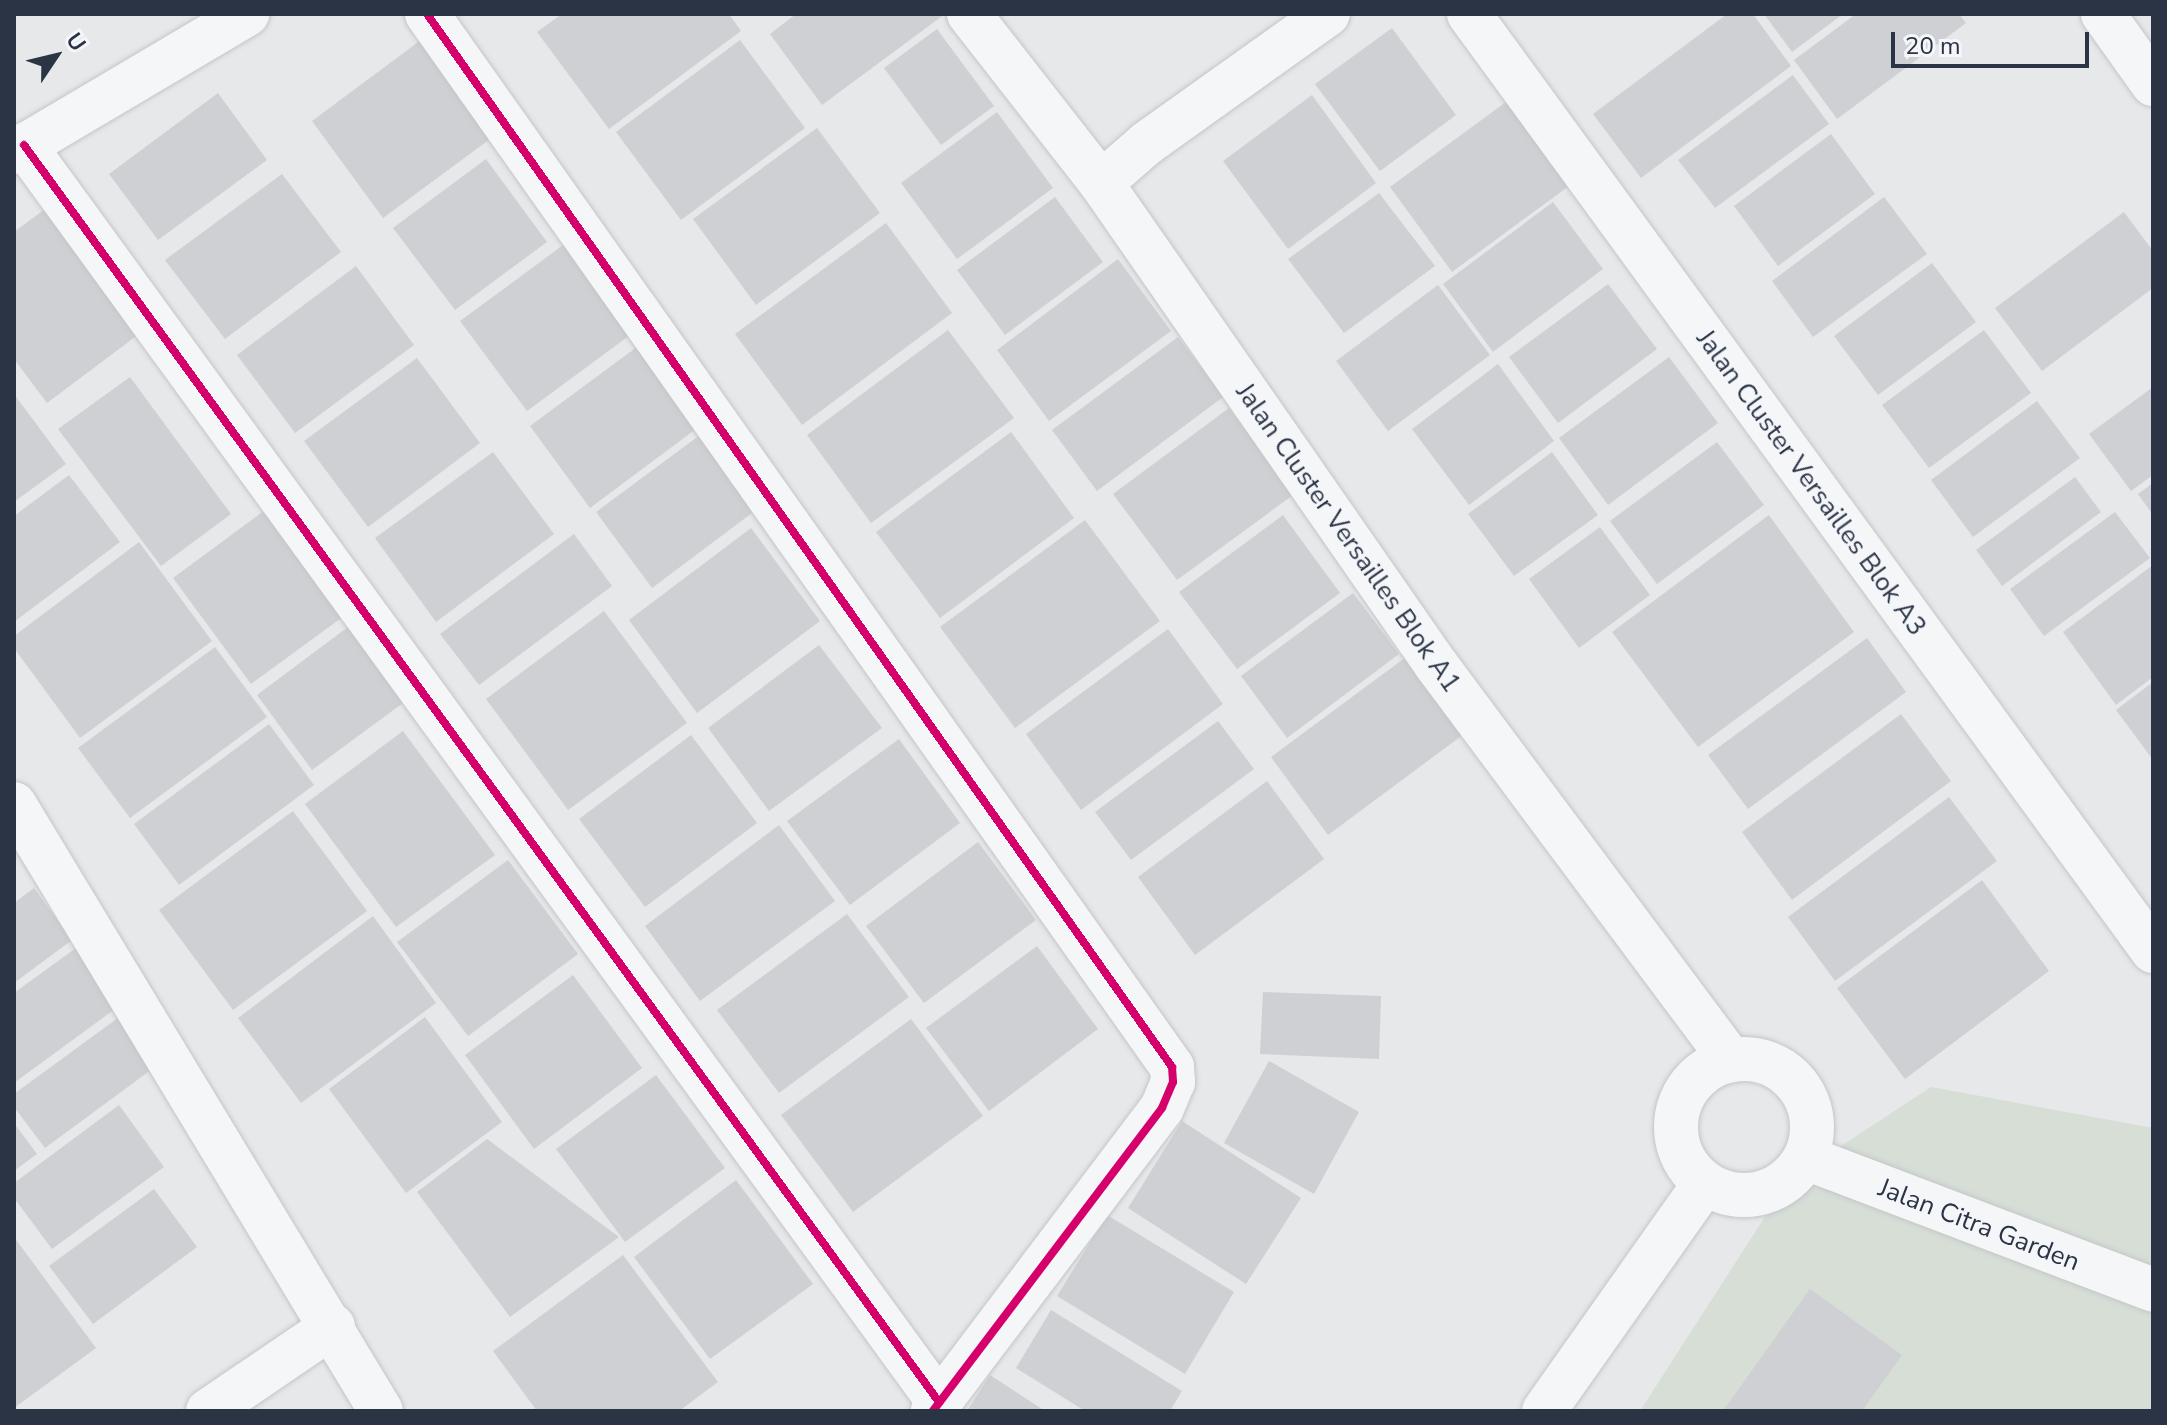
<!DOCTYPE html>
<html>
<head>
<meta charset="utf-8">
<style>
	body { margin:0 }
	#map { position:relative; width:2167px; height:1425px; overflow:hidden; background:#e6e8ea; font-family:"Nunito Sans",sans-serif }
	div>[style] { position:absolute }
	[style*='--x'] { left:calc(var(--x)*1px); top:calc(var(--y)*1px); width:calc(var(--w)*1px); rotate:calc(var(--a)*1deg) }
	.green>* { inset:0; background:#d6ded6 }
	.building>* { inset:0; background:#ced0d3 }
	.roads { filter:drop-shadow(0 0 2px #c4c6c8) drop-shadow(0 0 2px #c4c6c8) }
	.minor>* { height:44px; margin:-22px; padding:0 22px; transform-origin:22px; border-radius:22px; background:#f5f6f7 }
	.minor>.ring { margin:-22px; padding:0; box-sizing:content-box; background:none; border:44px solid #f5f6f7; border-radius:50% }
	.cycleway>* { height:8px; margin:-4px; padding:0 4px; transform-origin:4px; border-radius:4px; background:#d6006c }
	span { translate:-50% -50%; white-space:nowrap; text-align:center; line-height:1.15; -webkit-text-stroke:8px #f4f6f9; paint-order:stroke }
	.street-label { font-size:26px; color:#2b3445 }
	.frame { position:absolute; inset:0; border:16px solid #2b3445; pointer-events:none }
	.north { position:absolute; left:16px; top:16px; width:80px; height:80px; -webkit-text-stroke:6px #f4f6f9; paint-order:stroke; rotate:55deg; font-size:22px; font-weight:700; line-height:32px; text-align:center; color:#2b3445 }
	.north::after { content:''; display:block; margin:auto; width:28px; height:36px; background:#2b3445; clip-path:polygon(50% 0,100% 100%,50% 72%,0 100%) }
	.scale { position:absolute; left:1891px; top:32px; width:198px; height:36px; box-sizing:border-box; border:4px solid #2b3445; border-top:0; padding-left:10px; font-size:24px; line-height:28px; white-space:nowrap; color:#2b3445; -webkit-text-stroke:6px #f4f6f9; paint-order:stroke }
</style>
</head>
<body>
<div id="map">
	<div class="green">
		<i style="clip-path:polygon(1931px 1087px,2153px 1128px,2153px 1411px,1640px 1411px,1788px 1181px)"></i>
	</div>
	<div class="building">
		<i style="clip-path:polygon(562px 14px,729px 14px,741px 31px,609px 129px,537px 32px)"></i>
		<i style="clip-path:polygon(796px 14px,945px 14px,822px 105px,770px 34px)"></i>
		<i style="clip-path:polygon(1727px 14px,1753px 14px,1791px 66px,1641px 178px,1593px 114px)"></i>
		<i style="clip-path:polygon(1764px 14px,1843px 14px,1792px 52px)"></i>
		<i style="clip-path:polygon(1856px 14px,1959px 14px,1966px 23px,1837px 119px,1794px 60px)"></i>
		<i style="clip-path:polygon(1392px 28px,1456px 115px,1380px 171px,1315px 84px)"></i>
		<i style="clip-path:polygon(937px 29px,994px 106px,941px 145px,884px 68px)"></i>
		<i style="clip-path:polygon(429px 34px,501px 131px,383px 218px,312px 121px)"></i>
		<i style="clip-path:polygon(740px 40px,805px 128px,681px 220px,616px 132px)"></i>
		<i style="clip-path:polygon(1793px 75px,1829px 124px,1715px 208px,1678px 160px)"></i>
		<i style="clip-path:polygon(218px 93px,267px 160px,158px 240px,109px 174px)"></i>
		<i style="clip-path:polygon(1312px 95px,1376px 183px,1288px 249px,1223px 161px)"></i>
		<i style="clip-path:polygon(1506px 102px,1569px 186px,1452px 272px,1390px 187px)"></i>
		<i style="clip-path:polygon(997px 112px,1053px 188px,957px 259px,901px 183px)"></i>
		<i style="clip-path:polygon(817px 128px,880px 213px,756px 305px,693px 219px)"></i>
		<i style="clip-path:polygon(1831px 134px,1875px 194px,1778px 266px,1734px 206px)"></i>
		<i style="clip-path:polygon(486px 159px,547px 242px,455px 310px,393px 228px)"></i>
		<i style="clip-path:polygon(282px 174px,341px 252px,225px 339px,165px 260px)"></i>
		<i style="clip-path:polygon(1379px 193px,1435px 266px,1344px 333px,1288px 259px)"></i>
		<i style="clip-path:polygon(1055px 197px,1103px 262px,1005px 335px,957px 270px)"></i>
		<i style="clip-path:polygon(1884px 197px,1927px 254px,1813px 337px,1772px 281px)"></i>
		<i style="clip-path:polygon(1553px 202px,1603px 269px,1493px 352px,1443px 284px)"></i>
		<i style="clip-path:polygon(45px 209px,139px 334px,47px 403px,14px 359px,14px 232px)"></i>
		<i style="clip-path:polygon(2124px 212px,2153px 251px,2153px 288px,2042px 371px,1995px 308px)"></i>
		<i style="clip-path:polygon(886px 223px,952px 313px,802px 425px,735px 334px)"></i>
		<i style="clip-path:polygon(574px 237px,641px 327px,527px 411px,460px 321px)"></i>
		<i style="clip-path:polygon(1118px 259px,1171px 331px,1049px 421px,997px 350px)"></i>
		<i style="clip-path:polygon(1932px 263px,1976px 322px,1878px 395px,1834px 336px)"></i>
		<i style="clip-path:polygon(356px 266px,414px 345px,295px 433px,237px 355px)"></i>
		<i style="clip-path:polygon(1608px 284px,1657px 349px,1558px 423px,1509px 357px)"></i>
		<i style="clip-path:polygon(1438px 285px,1490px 355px,1388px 431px,1336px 361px)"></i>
		<i style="clip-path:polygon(948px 330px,1014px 418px,871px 523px,807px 435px)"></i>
		<i style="clip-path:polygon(1984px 330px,2031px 393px,1929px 468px,1882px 405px)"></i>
		<i style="clip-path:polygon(1178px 337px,1223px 397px,1097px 491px,1052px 430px)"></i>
		<i style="clip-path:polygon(649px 338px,708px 420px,590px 508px,530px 426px)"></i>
		<i style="clip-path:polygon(1669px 357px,1718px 423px,1608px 505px,1559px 438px)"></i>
		<i style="clip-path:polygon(417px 358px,480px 443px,368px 527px,304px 441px)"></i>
		<i style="clip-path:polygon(1498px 364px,1554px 441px,1469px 505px,1412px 429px)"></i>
		<i style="clip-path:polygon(130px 377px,231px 514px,161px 566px,58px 429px)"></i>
		<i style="clip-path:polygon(2153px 387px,2153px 475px,2131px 491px,2089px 434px)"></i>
		<i style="clip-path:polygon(14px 394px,66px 464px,14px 502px)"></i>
		<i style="clip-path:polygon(2037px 401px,2080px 458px,1973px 537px,1931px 480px)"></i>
		<i style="clip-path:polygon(1229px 408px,1293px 495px,1177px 580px,1113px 494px)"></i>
		<i style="clip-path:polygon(1011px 432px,1074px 518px,940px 618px,876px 532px)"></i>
		<i style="clip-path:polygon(700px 435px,756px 510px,652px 588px,596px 512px)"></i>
		<i style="clip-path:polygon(1717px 442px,1764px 505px,1657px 584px,1610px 521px)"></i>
		<i style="clip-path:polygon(493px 452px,554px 534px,436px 622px,375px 538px)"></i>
		<i style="clip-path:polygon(1552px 452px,1598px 515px,1514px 576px,1468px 514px)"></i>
		<i style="clip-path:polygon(69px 475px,120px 542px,14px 622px,14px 516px)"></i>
		<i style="clip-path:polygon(2075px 477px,2101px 512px,2002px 586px,1976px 550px)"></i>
		<i style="clip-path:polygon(2153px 483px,2153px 515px,2138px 494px)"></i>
		<i style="clip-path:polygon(265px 510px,344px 616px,251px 684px,173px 578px)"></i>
		<i style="clip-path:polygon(2115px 512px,2150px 558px,2044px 636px,2010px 589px)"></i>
		<i style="clip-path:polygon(1283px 515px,1340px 593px,1237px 669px,1179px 592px)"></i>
		<i style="clip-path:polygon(1769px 515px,1854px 632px,1698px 747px,1612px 632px)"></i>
		<i style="clip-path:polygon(1085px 520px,1160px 621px,1015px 728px,940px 627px)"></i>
		<i style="clip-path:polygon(1600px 527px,1650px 595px,1579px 648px,1529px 579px)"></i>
		<i style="clip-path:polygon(751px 528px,820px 621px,697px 713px,629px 620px)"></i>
		<i style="clip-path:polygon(574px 534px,612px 586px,479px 685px,440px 634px)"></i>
		<i style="clip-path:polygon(139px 542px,212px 641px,80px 738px,14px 648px,14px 636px)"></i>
		<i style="clip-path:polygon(2153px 565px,2153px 677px,2116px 705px,2063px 632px)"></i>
		<i style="clip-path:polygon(1353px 593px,1399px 654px,1287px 738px,1241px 676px)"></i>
		<i style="clip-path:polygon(604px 611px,687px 723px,568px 810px,486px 699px)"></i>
		<i style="clip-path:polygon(348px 627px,403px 703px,312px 770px,257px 695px)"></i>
		<i style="clip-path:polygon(1168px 629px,1223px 704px,1081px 810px,1026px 734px)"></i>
		<i style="clip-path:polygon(1867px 638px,1906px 692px,1748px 809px,1708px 755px)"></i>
		<i style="clip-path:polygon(819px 645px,882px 728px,769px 811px,708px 728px)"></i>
		<i style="clip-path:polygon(215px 647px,267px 717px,130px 818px,78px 748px)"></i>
		<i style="clip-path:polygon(1406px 657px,1464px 734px,1328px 835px,1271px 757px)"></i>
		<i style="clip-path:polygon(2153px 682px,2153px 760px,2116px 710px)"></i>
		<i style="clip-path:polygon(1901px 714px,1951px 781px,1792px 900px,1742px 832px)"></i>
		<i style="clip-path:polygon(1218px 721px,1254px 769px,1131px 860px,1095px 812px)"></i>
		<i style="clip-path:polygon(269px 724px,314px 785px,179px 885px,134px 824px)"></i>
		<i style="clip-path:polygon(403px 731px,495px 855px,396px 927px,305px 804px)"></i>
		<i style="clip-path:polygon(691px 735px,757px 823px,645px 907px,579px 819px)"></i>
		<i style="clip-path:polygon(899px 739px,960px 823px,850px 905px,787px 821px)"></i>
		<i style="clip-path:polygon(1267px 781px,1324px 859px,1195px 955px,1138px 877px)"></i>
		<i style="clip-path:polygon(1949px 797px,1997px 861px,1835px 981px,1788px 917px)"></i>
		<i style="clip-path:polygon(293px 811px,367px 911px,233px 1010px,159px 910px)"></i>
		<i style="clip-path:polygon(779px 825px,835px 901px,700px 1001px,645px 926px)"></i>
		<i style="clip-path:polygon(978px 842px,1036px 920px,924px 1003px,866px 926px)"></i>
		<i style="clip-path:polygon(508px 860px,578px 954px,468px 1036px,397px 942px)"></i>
		<i style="clip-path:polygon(1982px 880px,2049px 971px,1905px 1079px,1837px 988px)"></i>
		<i style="clip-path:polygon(34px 888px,72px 940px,14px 983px,14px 903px)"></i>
		<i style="clip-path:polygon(847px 914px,909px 997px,779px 1093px,717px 1010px)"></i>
		<i style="clip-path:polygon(373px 916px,436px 1003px,301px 1103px,238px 1018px)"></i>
		<i style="clip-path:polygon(1037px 946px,1098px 1029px,989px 1111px,926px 1028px)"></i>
		<i style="clip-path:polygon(76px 948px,119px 1006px,14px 1083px,14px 993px)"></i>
		<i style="clip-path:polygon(573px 975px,642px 1068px,534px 1149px,465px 1055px)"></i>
		<i style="clip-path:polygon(1263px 992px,1381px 996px,1379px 1059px,1260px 1054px)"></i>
		<i style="clip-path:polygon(126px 1012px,163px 1061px,45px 1148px,14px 1107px,14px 1094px)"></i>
		<i style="clip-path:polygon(425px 1017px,502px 1122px,406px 1193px,329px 1089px)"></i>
		<i style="clip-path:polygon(911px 1019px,983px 1116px,853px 1212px,781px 1115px)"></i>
		<i style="clip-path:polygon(1269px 1061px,1359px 1112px,1314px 1194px,1224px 1143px)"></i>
		<i style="clip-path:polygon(656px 1075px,725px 1168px,625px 1242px,556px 1149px)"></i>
		<i style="clip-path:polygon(119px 1105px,164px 1167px,52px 1249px,14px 1198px,14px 1183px)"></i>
		<i style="clip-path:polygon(1182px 1121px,1301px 1198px,1246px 1284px,1128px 1208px)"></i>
		<i style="clip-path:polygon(14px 1123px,37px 1154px,14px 1171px)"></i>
		<i style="clip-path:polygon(487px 1139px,619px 1237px,510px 1317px,417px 1192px)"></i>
		<i style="clip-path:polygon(736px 1180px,813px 1284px,710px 1359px,634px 1257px)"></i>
		<i style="clip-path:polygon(154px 1189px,197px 1247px,93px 1324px,49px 1266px)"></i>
		<i style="clip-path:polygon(1107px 1215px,1234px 1292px,1185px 1374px,1057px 1296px)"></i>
		<i style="clip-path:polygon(14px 1237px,96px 1348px,14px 1408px)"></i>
		<i style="clip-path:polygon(623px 1255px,718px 1382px,679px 1411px,537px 1411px,493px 1351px)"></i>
		<i style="clip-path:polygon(1810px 1289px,1902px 1355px,1862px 1411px,1723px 1411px)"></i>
		<i style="clip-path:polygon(1051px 1310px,1182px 1391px,1170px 1411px,1085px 1411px,1016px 1368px)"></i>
		<i style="clip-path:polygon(990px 1375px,1045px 1411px,967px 1411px)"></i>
	</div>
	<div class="roads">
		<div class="minor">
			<i style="--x:427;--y:14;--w:1290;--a:54.72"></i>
			<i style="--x:1172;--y:1067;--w:15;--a:86"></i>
			<i style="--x:1173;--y:1082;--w:28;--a:113"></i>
			<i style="--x:1162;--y:1108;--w:380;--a:127.1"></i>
			<i style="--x:969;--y:14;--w:214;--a:52"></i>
			<i style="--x:1101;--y:183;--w:588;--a:55.18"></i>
			<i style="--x:1437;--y:666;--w:492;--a:53.3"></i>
			<i style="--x:1469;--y:14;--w:1160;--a:53.87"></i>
			<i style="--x:2103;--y:14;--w:86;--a:54.5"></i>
			<i style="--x:24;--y:145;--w:1555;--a:53.95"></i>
			<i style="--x:14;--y:152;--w:271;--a:-30.6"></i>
			<i style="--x:1101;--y:183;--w:61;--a:-41"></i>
			<i style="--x:1147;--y:143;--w:222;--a:-35.5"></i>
			<i style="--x:14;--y:804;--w:709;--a:58.84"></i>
			<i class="ring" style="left:1676px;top:1059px;width:92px;height:92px"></i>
			<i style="--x:1806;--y:1158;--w:371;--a:20.8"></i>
			<i style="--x:208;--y:1411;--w:151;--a:-34.2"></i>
			<i style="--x:1544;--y:1411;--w:278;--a:-54.8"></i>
		</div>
	</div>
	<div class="cycleway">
		<i style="--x:427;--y:14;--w:1290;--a:54.72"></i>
		<i style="--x:1172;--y:1067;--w:15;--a:86"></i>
		<i style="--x:1173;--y:1082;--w:28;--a:113"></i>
		<i style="--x:1162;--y:1108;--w:380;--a:127.1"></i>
		<i style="--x:24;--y:145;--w:1555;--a:53.95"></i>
	</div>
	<div class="street-label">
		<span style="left:1811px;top:483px;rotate:54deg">Jalan Cluster Versailles Blok A3</span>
		<span style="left:1348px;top:538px;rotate:55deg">Jalan Cluster Versailles Blok A1</span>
		<span style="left:1979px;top:1225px;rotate:21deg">Jalan Citra Garden</span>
	</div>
	<div class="frame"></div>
	<div class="north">U</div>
	<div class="scale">20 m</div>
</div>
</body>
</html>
